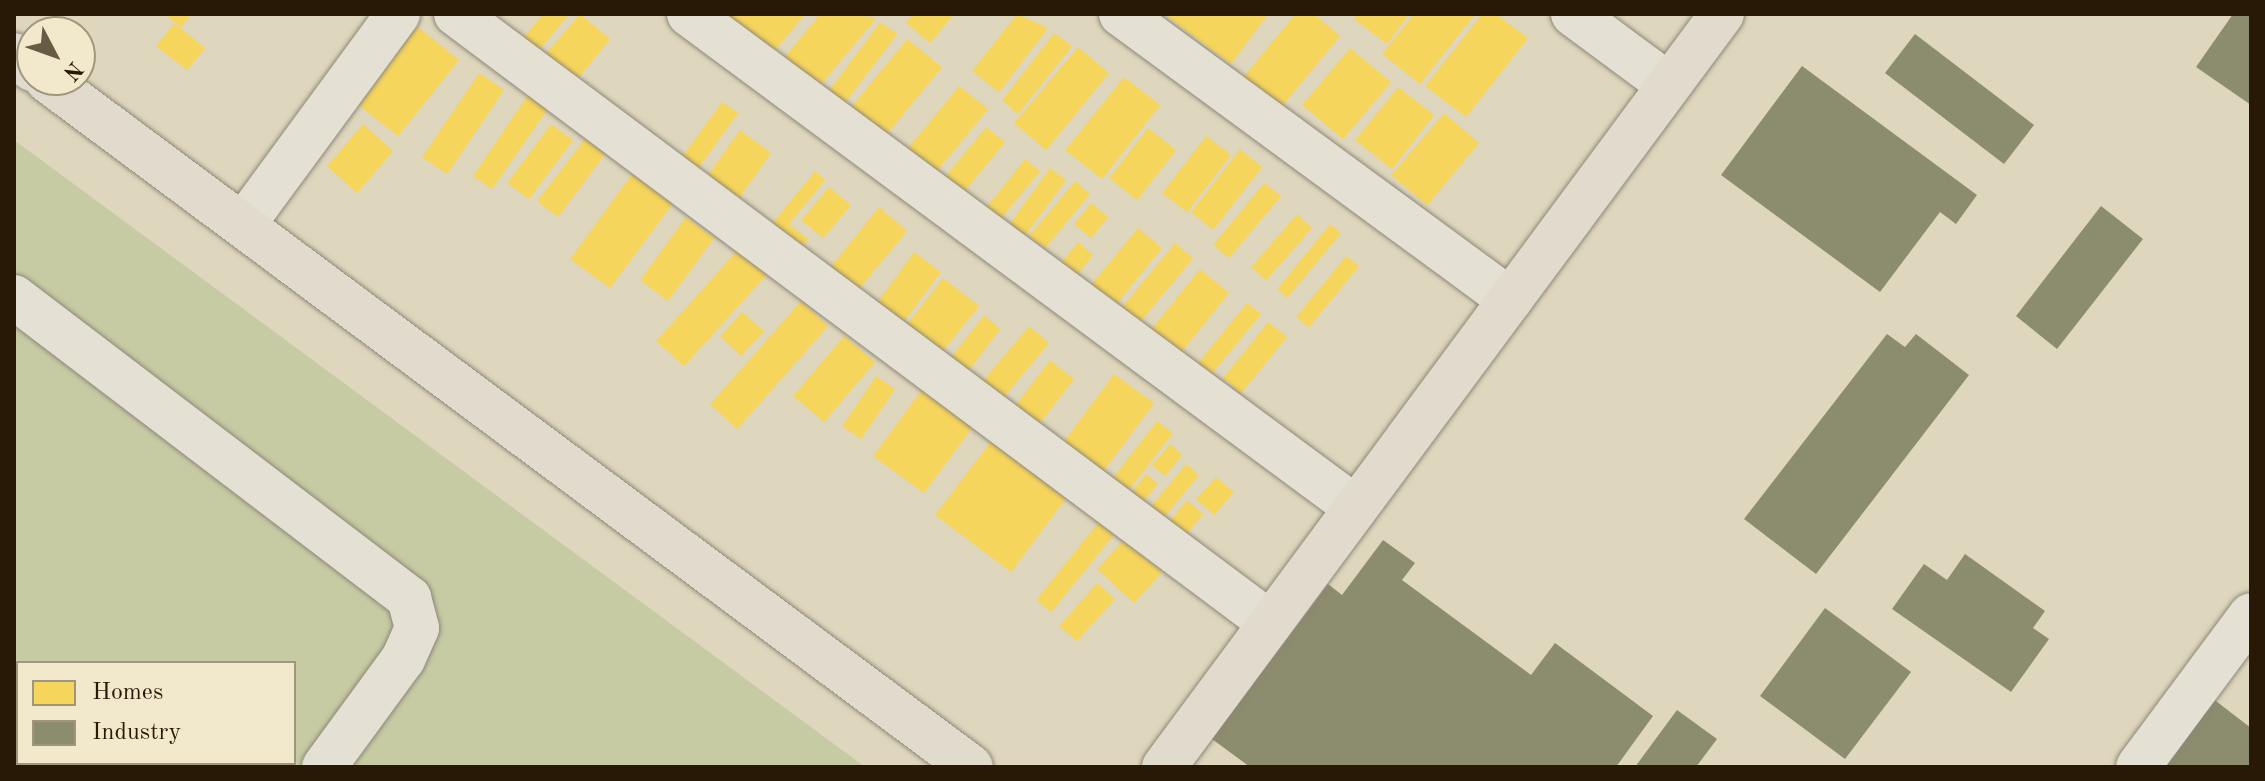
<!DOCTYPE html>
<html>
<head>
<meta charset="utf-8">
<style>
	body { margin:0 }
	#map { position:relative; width:2265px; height:781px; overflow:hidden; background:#ded6bd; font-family:"Old Standard TT",serif }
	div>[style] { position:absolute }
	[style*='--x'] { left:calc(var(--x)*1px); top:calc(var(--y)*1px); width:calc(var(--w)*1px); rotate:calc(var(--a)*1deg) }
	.green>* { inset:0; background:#c6cba3 }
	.homes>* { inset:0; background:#f6d55c }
	.industry>* { inset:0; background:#8c8c6e }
	.roads { filter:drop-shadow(0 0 2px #8d8777) drop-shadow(0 0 2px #8d8777) }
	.minor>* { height:44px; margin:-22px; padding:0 22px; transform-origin:22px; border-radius:22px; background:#e5e0d4 }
	.major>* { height:44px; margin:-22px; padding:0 22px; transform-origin:22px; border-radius:22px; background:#e0dbcd }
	span { translate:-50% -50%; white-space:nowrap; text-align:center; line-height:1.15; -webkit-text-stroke:8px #f2e8cc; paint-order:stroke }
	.frame { position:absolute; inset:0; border:16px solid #271906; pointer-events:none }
	.legend { position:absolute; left:16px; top:661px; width:280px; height:104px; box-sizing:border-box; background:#f2e8cc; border:2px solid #a1957d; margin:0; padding:10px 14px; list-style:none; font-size:24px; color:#271906 }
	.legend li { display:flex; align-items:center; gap:16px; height:40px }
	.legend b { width:40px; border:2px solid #a1957d }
	.north { position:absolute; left:16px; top:16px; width:80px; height:80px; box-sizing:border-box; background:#f2e8cc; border:2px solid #a1957d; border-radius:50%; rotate:131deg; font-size:22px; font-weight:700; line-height:32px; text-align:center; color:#271906 }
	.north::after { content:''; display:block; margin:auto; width:28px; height:36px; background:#675b46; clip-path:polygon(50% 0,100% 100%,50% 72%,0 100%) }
</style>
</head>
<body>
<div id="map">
	<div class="green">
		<i style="clip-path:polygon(evenodd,14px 140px,865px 767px,14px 767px,14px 140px,18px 663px,294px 663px,294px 763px,18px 763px,18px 663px)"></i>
	</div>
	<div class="homes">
		<i style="clip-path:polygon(164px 14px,191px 14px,181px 27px)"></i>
		<i style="clip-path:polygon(543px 14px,569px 14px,532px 59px,516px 46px)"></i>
		<i style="clip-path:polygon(580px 14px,610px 39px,566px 93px,534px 67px)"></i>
		<i style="clip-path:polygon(726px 14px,805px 14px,765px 62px,718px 24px)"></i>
		<i style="clip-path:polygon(820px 14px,877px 17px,813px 94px,778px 65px)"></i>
		<i style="clip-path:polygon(913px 14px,954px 14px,930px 43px,906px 23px)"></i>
		<i style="clip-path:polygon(1017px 14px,1048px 28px,999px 92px,972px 71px)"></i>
		<i style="clip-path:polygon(1164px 14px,1268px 14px,1231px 64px)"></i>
		<i style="clip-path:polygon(1295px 14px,1314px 14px,1340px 36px,1278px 111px,1241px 80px)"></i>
		<i style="clip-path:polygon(1358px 14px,1409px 14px,1387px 44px,1354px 19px)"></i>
		<i style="clip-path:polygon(1414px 14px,1475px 14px,1420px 84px,1382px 54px)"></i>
		<i style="clip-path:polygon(1482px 14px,1496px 14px,1528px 38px,1466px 117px,1425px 86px)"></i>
		<i style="clip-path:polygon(408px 19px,459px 60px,398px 136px,347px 96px)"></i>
		<i style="clip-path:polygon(880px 22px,897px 34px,838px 112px,822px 100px)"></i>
		<i style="clip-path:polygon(174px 23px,205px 48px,187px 70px,156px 46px)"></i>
		<i style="clip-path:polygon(1054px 33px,1072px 46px,1018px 114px,1002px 100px)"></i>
		<i style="clip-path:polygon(907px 39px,942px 67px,882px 140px,847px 112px)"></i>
		<i style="clip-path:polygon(1078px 47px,1109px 73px,1046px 150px,1014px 123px)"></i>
		<i style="clip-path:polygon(1350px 48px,1391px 82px,1343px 139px,1302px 105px)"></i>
		<i style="clip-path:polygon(479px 73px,504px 90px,447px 174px,422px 157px)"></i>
		<i style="clip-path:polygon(1124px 77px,1160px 105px,1102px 179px,1065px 150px)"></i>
		<i style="clip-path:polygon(959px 86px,988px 109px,932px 177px,903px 154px)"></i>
		<i style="clip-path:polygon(1398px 87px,1434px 115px,1392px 169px,1355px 140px)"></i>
		<i style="clip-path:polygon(529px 93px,549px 107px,492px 189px,473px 176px)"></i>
		<i style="clip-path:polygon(722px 102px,738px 113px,683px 189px,667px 177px)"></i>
		<i style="clip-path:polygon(1444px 113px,1479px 143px,1427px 205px,1391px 175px)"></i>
		<i style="clip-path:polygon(363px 124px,393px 151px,357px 193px,327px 166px)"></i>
		<i style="clip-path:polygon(551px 124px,573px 140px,529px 199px,507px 183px)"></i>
		<i style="clip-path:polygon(986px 127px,1005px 142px,958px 199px,939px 184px)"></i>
		<i style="clip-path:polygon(1148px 128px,1176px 150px,1137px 200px,1109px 178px)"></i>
		<i style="clip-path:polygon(740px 130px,771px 153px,733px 206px,702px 183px)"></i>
		<i style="clip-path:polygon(587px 136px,607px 151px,558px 217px,537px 201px)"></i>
		<i style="clip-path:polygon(1206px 136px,1231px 155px,1187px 212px,1162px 193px)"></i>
		<i style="clip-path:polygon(1240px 149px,1262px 167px,1213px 230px,1191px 212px)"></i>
		<i style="clip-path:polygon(1025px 159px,1040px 171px,999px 221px,985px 209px)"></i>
		<i style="clip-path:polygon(1050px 168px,1066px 180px,1021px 241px,1005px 230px)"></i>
		<i style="clip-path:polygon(815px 171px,825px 180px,789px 224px,808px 239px,784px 267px,756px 243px)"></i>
		<i style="clip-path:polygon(632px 174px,673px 203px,610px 288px,570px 259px)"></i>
		<i style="clip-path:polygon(1075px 181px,1090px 194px,1045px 248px,1029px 236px)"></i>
		<i style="clip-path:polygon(1264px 183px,1281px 196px,1229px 258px,1213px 245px)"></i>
		<i style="clip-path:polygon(829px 187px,851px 205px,823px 238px,801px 220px)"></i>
		<i style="clip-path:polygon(1091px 203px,1108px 217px,1091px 238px,1074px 224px)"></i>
		<i style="clip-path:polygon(879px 207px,907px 231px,848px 302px,820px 280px)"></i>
		<i style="clip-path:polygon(1297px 214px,1312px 228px,1266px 280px,1251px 267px)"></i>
		<i style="clip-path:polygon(686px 217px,714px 238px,668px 301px,640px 280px)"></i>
		<i style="clip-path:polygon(1330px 224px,1341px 233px,1287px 298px,1277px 289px)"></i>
		<i style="clip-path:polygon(1138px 228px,1162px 248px,1109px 313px,1085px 292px)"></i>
		<i style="clip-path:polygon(1078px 242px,1093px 255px,1075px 277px,1060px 264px)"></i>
		<i style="clip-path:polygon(1175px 243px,1193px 258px,1140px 322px,1122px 307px)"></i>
		<i style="clip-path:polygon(740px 247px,769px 272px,684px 366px,656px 341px)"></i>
		<i style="clip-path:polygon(914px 252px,941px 272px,902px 324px,876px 304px)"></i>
		<i style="clip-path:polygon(1346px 256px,1359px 266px,1309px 327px,1296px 317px)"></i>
		<i style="clip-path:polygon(1200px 269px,1229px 293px,1178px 356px,1149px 332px)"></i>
		<i style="clip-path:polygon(943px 278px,979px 306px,929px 368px,894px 341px)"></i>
		<i style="clip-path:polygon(801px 301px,828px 326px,737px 429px,710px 404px)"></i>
		<i style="clip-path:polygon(1247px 303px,1261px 314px,1209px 377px,1196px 365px)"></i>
		<i style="clip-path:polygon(742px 312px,764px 331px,741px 356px,720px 336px)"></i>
		<i style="clip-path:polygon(984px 315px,1000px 329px,956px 387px,938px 374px)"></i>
		<i style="clip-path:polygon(1268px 322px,1287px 337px,1241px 393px,1223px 378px)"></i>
		<i style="clip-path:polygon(1029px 326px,1049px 343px,997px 405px,977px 388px)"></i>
		<i style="clip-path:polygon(844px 336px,875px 362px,824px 422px,793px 396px)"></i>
		<i style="clip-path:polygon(1050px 360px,1074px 379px,1022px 446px,998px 428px)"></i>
		<i style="clip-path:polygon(1114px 374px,1154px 403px,1093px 485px,1053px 456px)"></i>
		<i style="clip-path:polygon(876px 376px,895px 389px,861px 439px,842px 426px)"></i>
		<i style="clip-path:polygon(926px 384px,977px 421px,924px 493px,873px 456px)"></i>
		<i style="clip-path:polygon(1157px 421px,1173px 433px,1124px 496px,1108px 484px)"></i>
		<i style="clip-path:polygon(991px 441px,1066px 498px,1011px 572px,935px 515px)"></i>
		<i style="clip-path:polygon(1170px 444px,1182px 455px,1165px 476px,1152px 465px)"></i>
		<i style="clip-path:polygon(1186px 464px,1199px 475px,1150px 534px,1137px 523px)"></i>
		<i style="clip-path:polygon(1146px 474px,1158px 484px,1135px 511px,1124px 502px)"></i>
		<i style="clip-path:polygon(1216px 477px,1234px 492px,1214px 515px,1196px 499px)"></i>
		<i style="clip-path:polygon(1187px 500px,1203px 514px,1168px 556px,1152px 542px)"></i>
		<i style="clip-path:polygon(1102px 518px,1117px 531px,1051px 612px,1036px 600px)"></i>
		<i style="clip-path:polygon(1125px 538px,1162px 572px,1134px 603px,1097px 569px)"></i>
		<i style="clip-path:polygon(1097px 583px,1115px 599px,1077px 641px,1059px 626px)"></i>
	</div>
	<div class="industry">
		<i style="clip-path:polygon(2233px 14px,2251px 14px,2251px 105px,2196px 67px)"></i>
		<i style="clip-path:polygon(1915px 34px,2034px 125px,2004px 164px,1885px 73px)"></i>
		<i style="clip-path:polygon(1802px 66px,1977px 195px,1956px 224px,1940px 212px,1880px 292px,1721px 175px)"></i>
		<i style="clip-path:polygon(2101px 206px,2143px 239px,2057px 349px,2016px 316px)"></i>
		<i style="clip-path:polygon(1887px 334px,1905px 347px,1916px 334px,1969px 375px,1816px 574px,1744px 519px)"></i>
		<i style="clip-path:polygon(1383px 540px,1415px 563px,1402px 580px,1531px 675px,1555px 643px,1653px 716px,1616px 767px,1250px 767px,1212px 739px,1328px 584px,1342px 595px)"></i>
		<i style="clip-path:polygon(1965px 554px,2045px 611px,2033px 628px,2049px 639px,2011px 692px,1892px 609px,1924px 564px,1947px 580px)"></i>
		<i style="clip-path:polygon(1825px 608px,1911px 672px,1845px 759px,1760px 696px)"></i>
		<i style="clip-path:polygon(2212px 698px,2251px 728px,2251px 767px,2159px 767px)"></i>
		<i style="clip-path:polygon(1677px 710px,1717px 739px,1696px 767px,1635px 767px)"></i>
	</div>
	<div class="roads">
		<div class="minor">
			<i style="--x:456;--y:14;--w:1017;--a:36.8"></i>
			<i style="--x:689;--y:14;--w:830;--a:36.52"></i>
			<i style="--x:1121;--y:14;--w:483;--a:36.3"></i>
			<i style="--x:1573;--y:14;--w:119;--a:36.5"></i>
			<i style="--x:243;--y:225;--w:262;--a:-53.7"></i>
			<i style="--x:14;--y:297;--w:497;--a:37.3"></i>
			<i style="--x:409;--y:598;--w:31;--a:75"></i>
			<i style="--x:417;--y:628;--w:34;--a:114"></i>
			<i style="--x:403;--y:659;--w:134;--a:126.2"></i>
			<i style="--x:2138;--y:767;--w:189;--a:-53.4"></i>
		</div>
		<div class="major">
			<i style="--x:14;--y:55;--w:23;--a:38"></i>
			<i style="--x:47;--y:80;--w:1151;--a:36.63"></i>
			<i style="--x:1164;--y:767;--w:937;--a:-53.46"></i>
		</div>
	</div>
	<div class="frame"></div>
	<ul class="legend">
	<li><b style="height:22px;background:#f6d55c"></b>Homes</li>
	<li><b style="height:22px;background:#8c8c6e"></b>Industry</li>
	</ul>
	<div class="north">N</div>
</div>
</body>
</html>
